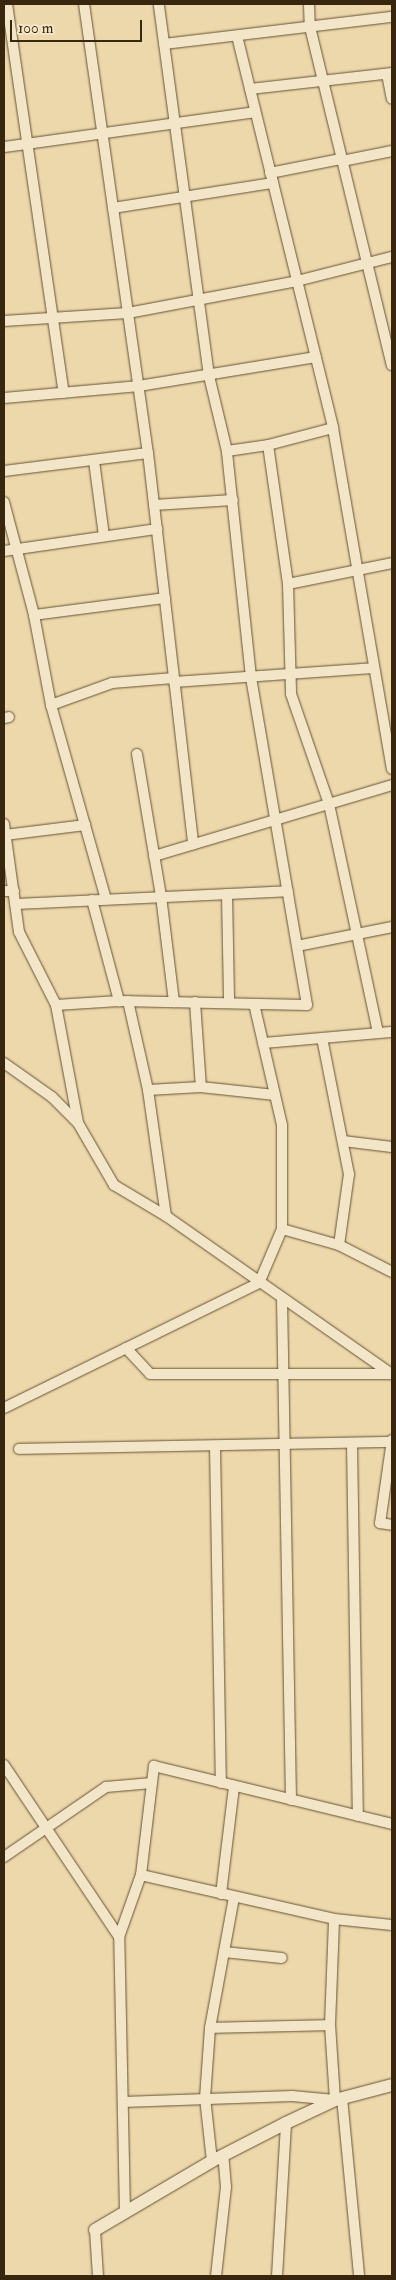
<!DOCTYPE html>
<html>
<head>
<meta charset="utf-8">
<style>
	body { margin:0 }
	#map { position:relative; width:396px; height:2280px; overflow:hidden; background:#edd8ab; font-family:"IM FELL Double Pica",serif }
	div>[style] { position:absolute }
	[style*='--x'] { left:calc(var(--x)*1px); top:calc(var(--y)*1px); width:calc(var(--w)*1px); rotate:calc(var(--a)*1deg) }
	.roads { filter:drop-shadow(0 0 1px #655335) drop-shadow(0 0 1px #655335) }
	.minor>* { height:10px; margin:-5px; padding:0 5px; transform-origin:5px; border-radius:5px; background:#f3e6c8 }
	.tertiary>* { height:12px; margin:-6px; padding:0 6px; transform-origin:6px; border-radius:6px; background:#f3e6c8 }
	span { translate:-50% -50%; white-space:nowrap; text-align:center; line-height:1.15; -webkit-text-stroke:4px #f3e6c8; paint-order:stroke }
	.frame { position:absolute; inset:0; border:5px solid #38270e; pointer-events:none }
	.scale { position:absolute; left:10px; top:20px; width:132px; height:22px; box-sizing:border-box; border:2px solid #38270e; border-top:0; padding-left:6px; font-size:15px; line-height:18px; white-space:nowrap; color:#38270e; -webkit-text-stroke:4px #f3e6c8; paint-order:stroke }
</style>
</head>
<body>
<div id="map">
	<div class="roads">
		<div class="minor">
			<i style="--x:7;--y:4;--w:393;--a:81.7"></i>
			<i style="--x:84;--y:4;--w:454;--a:81.9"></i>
			<i style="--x:148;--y:453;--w:394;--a:83.4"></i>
			<i style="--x:309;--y:4;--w:23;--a:88"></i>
			<i style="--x:310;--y:27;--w:348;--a:76.4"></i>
			<i style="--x:237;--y:36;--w:404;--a:76.2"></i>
			<i style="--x:333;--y:428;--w:346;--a:80.2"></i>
			<i style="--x:164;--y:44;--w:230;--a:-6.8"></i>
			<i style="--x:387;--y:74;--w:25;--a:79"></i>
			<i style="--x:250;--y:89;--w:143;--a:-6.4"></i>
			<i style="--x:4;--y:147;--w:253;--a:-7.9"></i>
			<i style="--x:342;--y:161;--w:51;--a:-11.3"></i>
			<i style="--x:270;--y:173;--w:72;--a:-11.2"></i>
			<i style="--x:113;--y:208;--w:162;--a:-8.9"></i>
			<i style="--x:4;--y:321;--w:124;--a:-3.7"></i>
			<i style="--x:128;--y:313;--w:172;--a:-10.7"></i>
			<i style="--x:297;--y:281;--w:98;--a:-14.2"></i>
			<i style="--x:4;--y:398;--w:136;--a:-5.1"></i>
			<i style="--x:139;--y:386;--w:179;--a:-9.3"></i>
			<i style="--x:333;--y:428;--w:67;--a:165.3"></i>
			<i style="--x:268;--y:445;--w:140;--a:81.8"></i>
			<i style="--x:288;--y:584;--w:110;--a:88.4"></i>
			<i style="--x:291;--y:694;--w:116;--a:70.9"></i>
			<i style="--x:329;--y:804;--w:233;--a:77.9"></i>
			<i style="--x:227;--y:451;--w:41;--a:-8.3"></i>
			<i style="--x:94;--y:461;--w:76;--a:82.4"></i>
			<i style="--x:4;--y:471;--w:145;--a:-7.1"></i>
			<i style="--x:4;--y:502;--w:117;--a:75.1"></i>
			<i style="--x:34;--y:615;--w:92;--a:79.3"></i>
			<i style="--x:51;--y:705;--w:202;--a:74.2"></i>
			<i style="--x:154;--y:505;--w:79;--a:-3.6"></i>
			<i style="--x:4;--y:551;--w:155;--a:-8.2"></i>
			<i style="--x:288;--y:584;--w:106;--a:-11.4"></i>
			<i style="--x:34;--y:615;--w:132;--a:-7.4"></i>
			<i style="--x:174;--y:682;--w:199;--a:-4"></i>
			<i style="--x:51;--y:705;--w:65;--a:-19.8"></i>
			<i style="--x:112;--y:683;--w:62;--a:-4.6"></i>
			<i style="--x:4;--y:718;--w:5;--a:-11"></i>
			<i style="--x:137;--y:754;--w:144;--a:80.4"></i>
			<i style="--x:161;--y:896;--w:107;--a:83"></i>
			<i style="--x:4;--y:824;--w:109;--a:82.1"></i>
			<i style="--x:19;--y:932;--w:82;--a:63.1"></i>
			<i style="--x:56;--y:1005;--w:120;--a:79.4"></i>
			<i style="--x:5;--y:835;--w:81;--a:-7.1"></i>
			<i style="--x:154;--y:856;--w:248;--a:-16.6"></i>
			<i style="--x:4;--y:891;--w:10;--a:0"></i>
			<i style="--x:227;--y:894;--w:109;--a:88.9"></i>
			<i style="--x:92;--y:900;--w:105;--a:75"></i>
			<i style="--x:16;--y:904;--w:272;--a:-2.7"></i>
			<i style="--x:297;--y:946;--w:97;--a:-11.3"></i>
			<i style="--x:128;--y:1001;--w:91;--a:77.3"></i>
			<i style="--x:148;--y:1090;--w:127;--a:81.9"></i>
			<i style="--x:195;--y:1002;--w:85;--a:86"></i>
			<i style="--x:56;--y:1005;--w:63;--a:-3.6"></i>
			<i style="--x:119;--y:1001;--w:188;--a:1.2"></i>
			<i style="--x:307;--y:1005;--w:333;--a:-99.7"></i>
			<i style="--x:251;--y:677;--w:227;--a:-96.1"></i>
			<i style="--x:227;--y:451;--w:77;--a:-103.5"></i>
			<i style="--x:209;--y:376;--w:375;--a:-97.7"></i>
			<i style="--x:322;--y:1038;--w:139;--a:78.8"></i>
			<i style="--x:349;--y:1174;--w:72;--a:98"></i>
			<i style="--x:263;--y:1043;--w:129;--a:-4.9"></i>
			<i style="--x:4;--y:1063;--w:59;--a:35.3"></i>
			<i style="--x:52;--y:1097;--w:37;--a:45"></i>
			<i style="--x:78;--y:1123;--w:72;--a:59.9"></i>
			<i style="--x:114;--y:1185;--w:61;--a:30.8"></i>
			<i style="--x:166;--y:1216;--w:276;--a:35"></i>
			<i style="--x:148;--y:1090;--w:53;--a:-3.2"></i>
			<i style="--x:201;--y:1087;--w:74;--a:6.2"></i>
			<i style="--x:343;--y:1141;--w:49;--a:7"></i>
			<i style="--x:282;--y:1229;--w:59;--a:15.7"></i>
			<i style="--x:339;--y:1245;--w:59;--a:27"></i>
			<i style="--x:282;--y:1299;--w:501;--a:88.97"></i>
			<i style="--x:126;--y:1348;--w:35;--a:47"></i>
			<i style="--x:150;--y:1374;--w:242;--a:0"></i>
			<i style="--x:4;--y:1408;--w:284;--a:-26.1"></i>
			<i style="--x:259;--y:1283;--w:59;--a:-66.9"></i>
			<i style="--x:282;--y:1229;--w:104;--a:-90"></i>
			<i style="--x:282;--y:1125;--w:124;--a:-103"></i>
			<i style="--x:392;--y:1440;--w:84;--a:98.2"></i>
			<i style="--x:380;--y:1523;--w:12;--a:9"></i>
			<i style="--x:352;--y:1443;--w:373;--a:89.1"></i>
			<i style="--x:215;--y:1446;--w:337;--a:89"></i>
			<i style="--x:19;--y:1449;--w:373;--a:-1.1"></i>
			<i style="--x:4;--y:1765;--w:207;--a:56.2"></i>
			<i style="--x:4;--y:1857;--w:124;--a:-34.5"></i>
			<i style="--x:106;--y:1787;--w:46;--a:-5"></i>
			<i style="--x:141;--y:1875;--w:198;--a:12.8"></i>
			<i style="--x:334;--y:1919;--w:58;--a:5.9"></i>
			<i style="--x:221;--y:1894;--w:109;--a:-83.1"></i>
			<i style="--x:224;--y:1952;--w:58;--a:5.9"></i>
			<i style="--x:210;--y:2028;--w:120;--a:-1.4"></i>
			<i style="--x:342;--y:2098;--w:179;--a:84.5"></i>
			<i style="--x:123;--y:2102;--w:169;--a:-2"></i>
			<i style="--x:292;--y:2096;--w:43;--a:5.3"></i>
			<i style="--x:335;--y:2100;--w:75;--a:-93.8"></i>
			<i style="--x:330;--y:2025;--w:106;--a:-87.8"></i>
			<i style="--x:212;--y:2161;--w:63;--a:-96.3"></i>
			<i style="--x:205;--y:2098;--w:70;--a:-85.9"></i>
			<i style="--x:210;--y:2028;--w:133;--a:-79.6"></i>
			<i style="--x:125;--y:2212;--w:275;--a:-91.2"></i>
			<i style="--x:119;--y:1937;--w:66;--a:-70.5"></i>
			<i style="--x:141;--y:1875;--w:110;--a:-83.2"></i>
			<i style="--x:154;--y:1766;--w:245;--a:13.7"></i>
			<i style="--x:95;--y:2230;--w:46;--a:86.3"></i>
			<i style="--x:216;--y:2276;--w:90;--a:-83.6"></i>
			<i style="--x:226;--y:2187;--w:32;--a:-95"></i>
			<i style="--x:277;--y:2276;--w:153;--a:-86.6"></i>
		</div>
		<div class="tertiary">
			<i style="--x:95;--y:2230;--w:136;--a:-30.5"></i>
			<i style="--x:212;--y:2161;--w:83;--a:-27.2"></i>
			<i style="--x:286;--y:2123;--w:54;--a:-25.1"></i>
			<i style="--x:335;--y:2100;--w:59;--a:-14.7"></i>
		</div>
	</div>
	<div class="frame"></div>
	<div class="scale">100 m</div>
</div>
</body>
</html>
